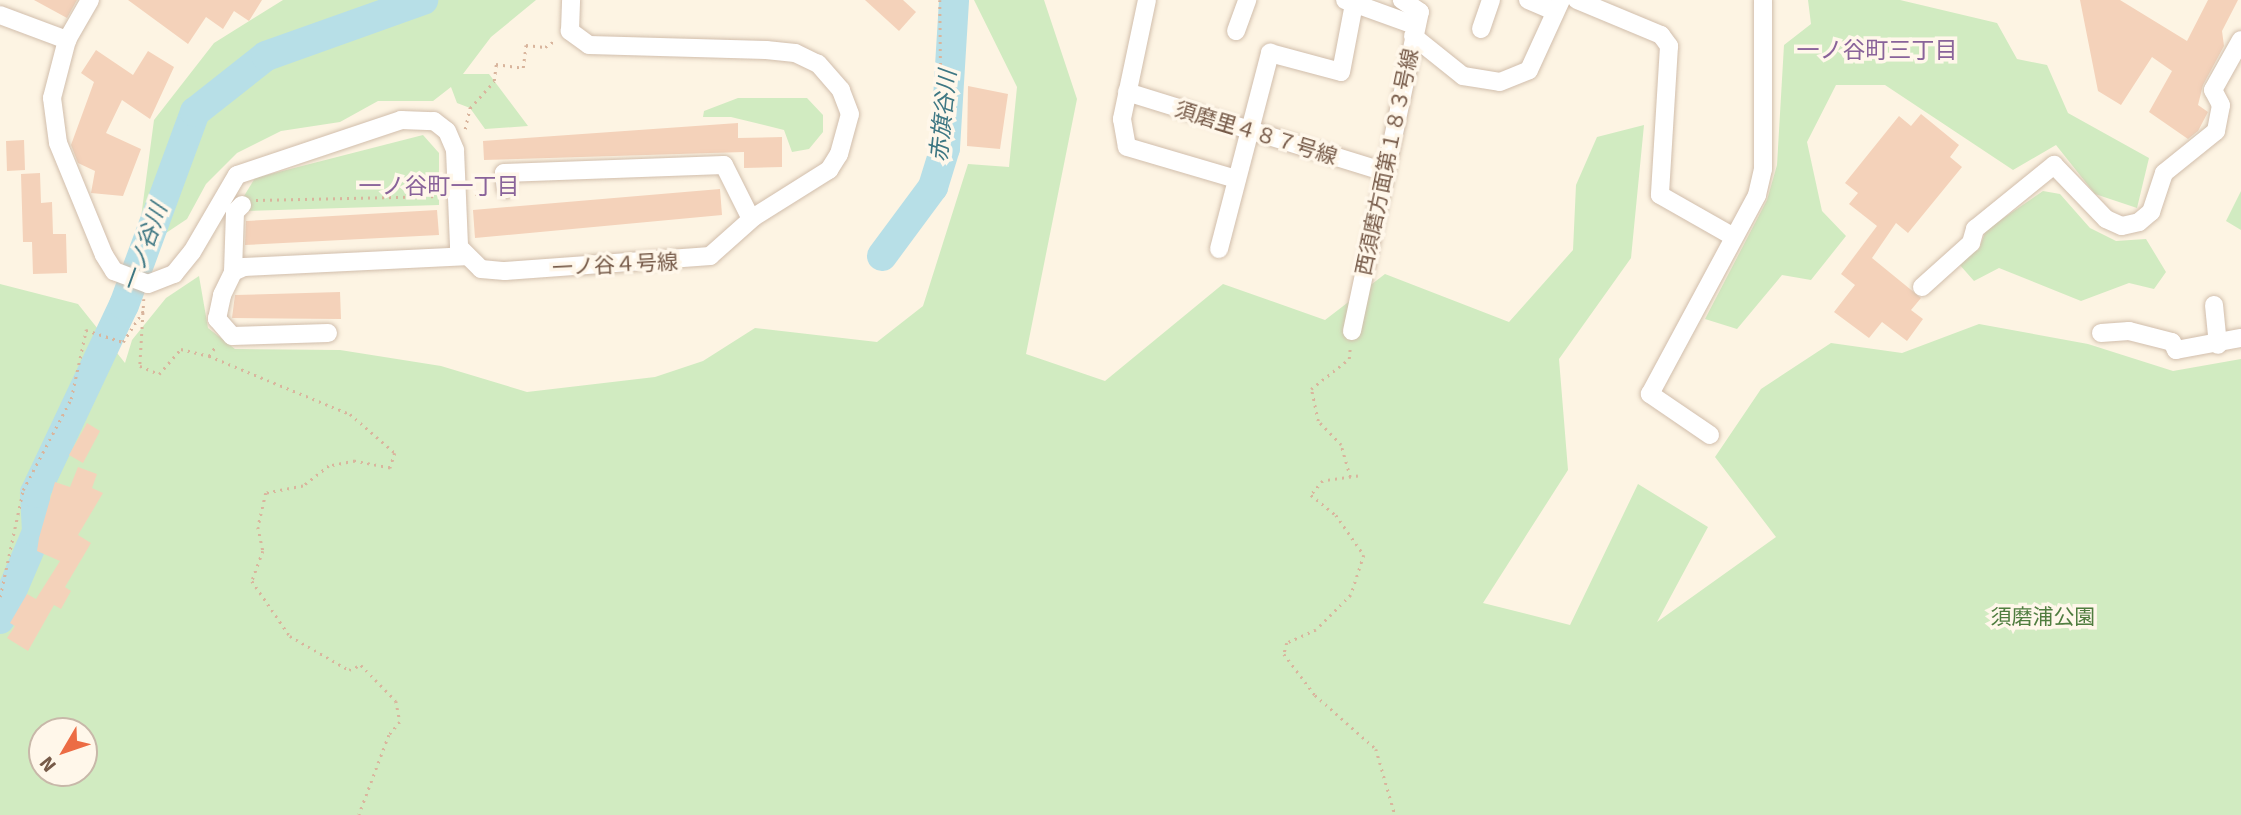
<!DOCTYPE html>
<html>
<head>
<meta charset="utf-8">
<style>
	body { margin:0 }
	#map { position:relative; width:2241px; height:815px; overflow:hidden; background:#fdf4e3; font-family:Signika,"Noto Sans JP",sans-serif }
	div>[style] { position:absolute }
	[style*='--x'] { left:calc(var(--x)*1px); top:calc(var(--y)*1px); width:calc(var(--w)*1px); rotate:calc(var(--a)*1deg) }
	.green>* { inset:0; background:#d1ebc1 }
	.river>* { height:30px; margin:-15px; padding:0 15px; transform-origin:15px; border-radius:15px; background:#b7dfe7 }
	.building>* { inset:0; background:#f4d2ba }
	.path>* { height:2.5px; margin-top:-1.25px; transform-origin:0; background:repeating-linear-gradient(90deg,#d9b59d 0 2px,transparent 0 7px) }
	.roads { filter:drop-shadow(0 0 2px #d1beac) drop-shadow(0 0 2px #d1beac) }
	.minor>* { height:18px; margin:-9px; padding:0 9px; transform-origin:9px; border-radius:9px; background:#fff }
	span { translate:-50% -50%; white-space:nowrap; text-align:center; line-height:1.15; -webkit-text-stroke:7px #fff7ea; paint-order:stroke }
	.street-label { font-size:21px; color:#765a48 }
	.park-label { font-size:21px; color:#507d40 }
	.neighbourhood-label { font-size:23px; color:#89639a }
	.water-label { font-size:23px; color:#3e7783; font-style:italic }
	.north { position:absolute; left:28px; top:717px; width:70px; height:70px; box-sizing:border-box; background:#fff7ea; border:2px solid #c8b8a9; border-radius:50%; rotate:231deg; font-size:19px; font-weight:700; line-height:28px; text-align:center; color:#765a48 }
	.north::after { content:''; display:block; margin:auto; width:24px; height:32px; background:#ec6c44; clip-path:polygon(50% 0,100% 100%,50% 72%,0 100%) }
</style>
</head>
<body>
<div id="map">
	<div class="green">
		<i style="clip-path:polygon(283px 0,536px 0,491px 37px,463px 74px,489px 74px,528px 126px,485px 129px,470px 108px,457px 103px,451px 87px,433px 101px,378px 101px,340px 122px,281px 131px,237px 153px,206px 184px,187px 219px,160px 237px,140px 225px,154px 120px,214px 43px)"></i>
		<i style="clip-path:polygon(evenodd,974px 0,1044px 0,1077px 99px,1026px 354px,1105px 381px,1223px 284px,1325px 320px,1385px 274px,1509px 322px,1573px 250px,1576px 185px,1597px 137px,1644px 125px,1631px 258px,1559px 359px,1568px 470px,1483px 603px,1570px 625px,1638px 484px,1708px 527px,1657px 622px,1776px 537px,1715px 457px,1761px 389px,1831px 343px,1902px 353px,1979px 324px,2088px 344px,2173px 371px,2241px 359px,2241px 815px,0 815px,0 284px,78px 304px,125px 363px,132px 340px,166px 298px,199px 276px,208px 328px,235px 349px,340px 350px,441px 366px,527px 392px,655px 377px,703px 361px,755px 328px,877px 342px,923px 306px,968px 164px,1009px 167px,1017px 87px,974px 0,42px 731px,84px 731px,84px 773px,42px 773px,42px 731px)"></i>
		<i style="clip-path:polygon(1808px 0,1900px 0,1997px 23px,2017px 59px,2047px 65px,2068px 113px,2149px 158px,2137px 208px,2095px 194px,2056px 145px,2013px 170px,1885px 85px,1836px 85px,1807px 142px,1822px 211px,1846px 236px,1811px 280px,1782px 275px,1737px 329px,1705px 319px,1767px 200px,1777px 165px,1784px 45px,1811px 24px)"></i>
		<i style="clip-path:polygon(738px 98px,807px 98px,823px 115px,823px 132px,809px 149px,792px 152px,784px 130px,731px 117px,703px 117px,704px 111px)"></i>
		<i style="clip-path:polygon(423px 135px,439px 153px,439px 205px,245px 211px,241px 201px,255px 178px)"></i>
		<i style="clip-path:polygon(2043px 191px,2060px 194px,2090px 228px,2116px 241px,2146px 239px,2166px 272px,2154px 289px,2129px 283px,2081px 301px,1999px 268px,1974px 281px,1959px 264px,1979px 249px,1986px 230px)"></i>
		<i style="clip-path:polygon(2241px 191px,2241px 230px,2226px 221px)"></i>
	</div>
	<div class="river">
		<i style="--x:882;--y:256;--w:86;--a:-53.5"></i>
		<i style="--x:933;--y:187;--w:41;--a:-72.9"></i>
		<i style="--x:945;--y:148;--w:148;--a:-86.5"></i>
		<i style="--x:0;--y:619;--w:95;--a:-67"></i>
		<i style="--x:37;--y:532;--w:39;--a:-93"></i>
		<i style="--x:35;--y:493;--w:208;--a:-64.7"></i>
		<i style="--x:124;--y:305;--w:206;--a:-69.8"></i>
		<i style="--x:195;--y:112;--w:90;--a:-38.3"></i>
		<i style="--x:266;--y:56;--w:167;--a:-19.6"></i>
	</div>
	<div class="building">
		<i style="clip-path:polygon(34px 0,77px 0,67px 18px)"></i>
		<i style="clip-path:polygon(128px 0,262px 0,249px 21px,234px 11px,223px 29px,206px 17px,188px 44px)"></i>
		<i style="clip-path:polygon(865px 0,903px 0,916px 12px,899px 31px)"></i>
		<i style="clip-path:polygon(2080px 0,2120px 0,2187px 41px,2208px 0,2238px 0,2222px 31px,2224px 46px,2203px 85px,2198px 105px,2208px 112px,2198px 131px,2188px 139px,2149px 112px,2172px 71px,2152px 57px,2121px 105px,2098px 91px)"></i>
		<i style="clip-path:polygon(96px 50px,133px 75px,148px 51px,174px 67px,150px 119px,122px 100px,106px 133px,141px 149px,123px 196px,91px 193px,95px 171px,78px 163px,71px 145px,94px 82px,81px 73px)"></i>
		<i style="clip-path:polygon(968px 86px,1008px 94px,1000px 149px,967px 146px)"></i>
		<i style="clip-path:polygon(1921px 114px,1959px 145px,1950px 157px,1962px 167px,1908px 233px,1896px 223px,1872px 258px,1921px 298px,1911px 310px,1923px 319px,1907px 341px,1882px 322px,1869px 338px,1834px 312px,1855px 285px,1841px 274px,1877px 226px,1849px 204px,1858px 193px,1845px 183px,1899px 116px,1911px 126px)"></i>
		<i style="clip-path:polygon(738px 123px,738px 138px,782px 137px,782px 167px,744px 168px,744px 152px,484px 160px,483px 141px)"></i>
		<i style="clip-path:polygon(24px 140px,25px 170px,7px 171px,6px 141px)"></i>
		<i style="clip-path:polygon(40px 173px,41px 203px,52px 202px,53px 234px,66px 234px,67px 273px,33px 274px,32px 242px,23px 242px,21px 174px)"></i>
		<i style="clip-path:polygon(720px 189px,722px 215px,475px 238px,473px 210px)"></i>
		<i style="clip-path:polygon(437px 210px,439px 235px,245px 245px,246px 221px)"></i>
		<i style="clip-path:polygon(340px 292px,341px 319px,232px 318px,235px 295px)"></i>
		<i style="clip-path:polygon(87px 423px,100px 431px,83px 463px,69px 455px)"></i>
		<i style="clip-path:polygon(78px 467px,97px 474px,92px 488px,103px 493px,78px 535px,91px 543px,65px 587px,71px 591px,61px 609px,54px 605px,28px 651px,7px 638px,15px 626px,10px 623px,27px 594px,36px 599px,60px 561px,37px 551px,39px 538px,55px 482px,70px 487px)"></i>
	</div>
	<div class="path">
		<i style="--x:940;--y:0;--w:101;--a:89.4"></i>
		<i style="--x:465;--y:129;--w:22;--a:-77"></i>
		<i style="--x:470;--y:108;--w:36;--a:-48"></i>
		<i style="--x:494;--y:81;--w:17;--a:-83"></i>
		<i style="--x:496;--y:64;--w:27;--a:8"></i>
		<i style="--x:523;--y:68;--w:23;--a:-83"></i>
		<i style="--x:526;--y:45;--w:19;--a:6"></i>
		<i style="--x:545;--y:47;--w:13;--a:-32"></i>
		<i style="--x:475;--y:194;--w:14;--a:-12"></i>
		<i style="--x:256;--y:200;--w:186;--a:-1.2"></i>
		<i style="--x:144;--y:299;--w:67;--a:93.4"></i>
		<i style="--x:140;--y:366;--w:21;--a:23"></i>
		<i style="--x:159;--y:374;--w:33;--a:-49"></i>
		<i style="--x:181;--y:349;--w:29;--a:14"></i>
		<i style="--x:209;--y:356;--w:152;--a:22.4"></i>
		<i style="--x:350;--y:414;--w:60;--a:40.9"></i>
		<i style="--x:395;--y:453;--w:16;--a:108"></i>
		<i style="--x:390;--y:468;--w:36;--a:-169"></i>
		<i style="--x:355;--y:461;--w:26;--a:169"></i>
		<i style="--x:329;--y:466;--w:33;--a:142"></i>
		<i style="--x:303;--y:486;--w:38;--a:169"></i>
		<i style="--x:266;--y:493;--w:35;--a:103"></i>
		<i style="--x:258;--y:527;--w:25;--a:78"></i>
		<i style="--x:263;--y:551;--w:32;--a:110"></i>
		<i style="--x:252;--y:581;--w:67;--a:55.4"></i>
		<i style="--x:290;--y:636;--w:68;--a:30"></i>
		<i style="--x:349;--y:670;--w:13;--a:-23"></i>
		<i style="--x:361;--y:665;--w:50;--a:45.8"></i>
		<i style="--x:396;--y:701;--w:21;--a:79"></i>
		<i style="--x:400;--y:722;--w:17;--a:130"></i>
		<i style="--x:389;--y:735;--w:85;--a:110.6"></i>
		<i style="--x:209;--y:356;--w:14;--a:-56"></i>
		<i style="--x:1358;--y:476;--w:35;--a:172"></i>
		<i style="--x:1323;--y:481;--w:18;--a:131"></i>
		<i style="--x:1311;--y:495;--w:32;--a:39"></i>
		<i style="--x:1336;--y:515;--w:49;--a:55"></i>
		<i style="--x:1364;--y:555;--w:42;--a:108"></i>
		<i style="--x:1351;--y:595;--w:49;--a:135"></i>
		<i style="--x:1316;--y:630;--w:32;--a:156"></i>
		<i style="--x:1287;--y:643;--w:11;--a:105"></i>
		<i style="--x:1284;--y:654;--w:51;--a:52.9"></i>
		<i style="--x:1315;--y:695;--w:81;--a:41.5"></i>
		<i style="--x:1376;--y:749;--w:69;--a:73.9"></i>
		<i style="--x:1350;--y:477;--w:33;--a:-106"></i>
		<i style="--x:1341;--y:445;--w:33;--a:-134"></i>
		<i style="--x:1318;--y:421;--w:33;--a:-102"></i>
		<i style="--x:1311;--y:389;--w:48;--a:-38.3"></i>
		<i style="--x:1349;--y:359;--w:12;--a:-85"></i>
		<i style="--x:0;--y:597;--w:109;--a:-77.9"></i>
		<i style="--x:23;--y:490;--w:103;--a:-62.2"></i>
		<i style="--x:71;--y:399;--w:71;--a:-77.7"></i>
		<i style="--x:86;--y:330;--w:39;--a:18"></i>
		<i style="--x:123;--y:342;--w:40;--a:-57.1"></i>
	</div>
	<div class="roads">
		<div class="minor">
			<i style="--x:90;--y:0;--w:46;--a:119.9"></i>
			<i style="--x:67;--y:40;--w:60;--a:104.5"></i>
			<i style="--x:52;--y:98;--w:45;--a:82.4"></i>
			<i style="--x:58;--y:143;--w:121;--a:67.7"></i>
			<i style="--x:104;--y:255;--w:19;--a:58"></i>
			<i style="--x:114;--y:271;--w:36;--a:21"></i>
			<i style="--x:148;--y:284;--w:28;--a:-21"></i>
			<i style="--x:174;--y:274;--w:28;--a:-51"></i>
			<i style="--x:192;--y:252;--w:89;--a:-59.7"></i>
			<i style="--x:237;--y:175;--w:173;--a:-18.5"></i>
			<i style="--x:401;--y:120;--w:33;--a:2"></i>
			<i style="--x:434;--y:121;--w:16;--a:38"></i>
			<i style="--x:447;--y:131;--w:21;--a:67"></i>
			<i style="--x:455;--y:150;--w:97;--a:87.6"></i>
			<i style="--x:459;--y:247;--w:31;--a:45"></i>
			<i style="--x:481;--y:269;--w:24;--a:5"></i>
			<i style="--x:505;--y:271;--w:206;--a:-4.2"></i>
			<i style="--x:710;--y:256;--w:59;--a:-41.6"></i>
			<i style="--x:754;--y:217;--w:89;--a:-32.1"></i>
			<i style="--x:829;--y:170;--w:19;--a:-58"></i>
			<i style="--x:839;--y:154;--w:41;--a:-74.6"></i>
			<i style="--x:850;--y:114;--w:26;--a:-111"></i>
			<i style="--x:841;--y:90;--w:35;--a:-131"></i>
			<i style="--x:818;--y:64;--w:25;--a:-154"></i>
			<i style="--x:795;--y:53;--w:29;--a:-174"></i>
			<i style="--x:766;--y:50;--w:177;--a:-178.4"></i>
			<i style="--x:589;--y:45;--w:24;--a:-144"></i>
			<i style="--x:570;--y:31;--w:31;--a:-88"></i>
			<i style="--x:1147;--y:0;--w:122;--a:101.9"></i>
			<i style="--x:1122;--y:119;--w:28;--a:80"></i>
			<i style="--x:1127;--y:147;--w:114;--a:16.4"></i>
			<i style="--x:1345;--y:0;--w:73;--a:19.9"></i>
			<i style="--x:1528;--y:0;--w:28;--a:23"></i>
			<i style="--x:1577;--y:0;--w:91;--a:22.6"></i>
			<i style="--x:1661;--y:35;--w:14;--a:54"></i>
			<i style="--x:1669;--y:46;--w:149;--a:93.5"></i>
			<i style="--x:1660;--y:195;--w:85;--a:29.6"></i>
			<i style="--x:0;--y:15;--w:72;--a:20.5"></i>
			<i style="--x:1481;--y:29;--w:31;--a:-71"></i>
			<i style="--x:1236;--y:31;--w:33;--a:-70"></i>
			<i style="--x:1413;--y:36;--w:64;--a:38.7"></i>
			<i style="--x:1463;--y:76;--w:37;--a:9"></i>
			<i style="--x:1500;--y:82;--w:31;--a:-22"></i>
			<i style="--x:1529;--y:70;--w:77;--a:-65.4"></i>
			<i style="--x:1127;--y:92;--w:271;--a:17.2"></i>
			<i style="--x:506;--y:189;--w:16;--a:-97"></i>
			<i style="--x:504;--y:173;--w:220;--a:-2.1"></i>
			<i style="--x:724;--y:165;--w:60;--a:63.4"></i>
			<i style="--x:1219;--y:249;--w:203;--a:-75.4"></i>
			<i style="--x:1270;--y:53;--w:73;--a:15"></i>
			<i style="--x:1341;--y:72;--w:69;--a:-79.2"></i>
			<i style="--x:233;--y:272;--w:60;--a:-88.1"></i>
			<i style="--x:235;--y:212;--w:10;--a:-45"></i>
			<i style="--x:1922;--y:287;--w:66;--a:-41.9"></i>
			<i style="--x:1971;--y:243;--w:15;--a:-74"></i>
			<i style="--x:1975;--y:229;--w:102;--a:-39"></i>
			<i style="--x:2054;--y:165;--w:75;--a:46.1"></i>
			<i style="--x:2106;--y:219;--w:17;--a:24"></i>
			<i style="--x:2122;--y:226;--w:17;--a:-13"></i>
			<i style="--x:2139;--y:222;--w:16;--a:-40"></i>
			<i style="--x:2151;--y:212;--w:41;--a:-71.6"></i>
			<i style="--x:2164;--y:173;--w:67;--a:-38.9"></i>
			<i style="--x:2216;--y:131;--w:26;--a:-79"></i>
			<i style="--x:2221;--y:105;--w:17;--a:-118"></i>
			<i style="--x:2213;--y:90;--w:57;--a:-60.8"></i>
			<i style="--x:2214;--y:305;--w:40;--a:84.3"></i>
			<i style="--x:1352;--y:331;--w:326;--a:-78"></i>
			<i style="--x:1420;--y:12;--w:22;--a:-146"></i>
			<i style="--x:328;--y:333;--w:96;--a:178.2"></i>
			<i style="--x:232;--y:336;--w:23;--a:-131"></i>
			<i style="--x:217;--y:319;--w:25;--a:-78"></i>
			<i style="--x:222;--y:295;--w:25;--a:-64"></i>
			<i style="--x:233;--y:272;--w:12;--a:-24"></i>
			<i style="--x:244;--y:267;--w:221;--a:-2.8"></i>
			<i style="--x:2101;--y:333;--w:28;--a:-4"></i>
			<i style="--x:2129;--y:331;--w:44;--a:14.3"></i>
			<i style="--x:2172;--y:342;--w:9;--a:63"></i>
			<i style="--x:2176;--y:350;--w:66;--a:-10.5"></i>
			<i style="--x:1710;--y:435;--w:73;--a:-145.7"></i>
			<i style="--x:1650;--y:394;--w:226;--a:-61.7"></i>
			<i style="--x:1757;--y:195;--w:27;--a:-77"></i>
			<i style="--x:1763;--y:169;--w:169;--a:-90"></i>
		</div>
	</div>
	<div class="street-label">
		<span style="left:1256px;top:133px;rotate:17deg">須磨里４８７号線</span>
		<span style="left:1387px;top:162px;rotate:-78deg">西須磨方面第１８３号線</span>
		<span style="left:615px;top:265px;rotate:-3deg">一ノ谷４号線</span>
	</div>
	<div class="park-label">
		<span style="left:2043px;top:617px">須磨浦公園</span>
	</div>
	<div class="neighbourhood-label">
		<span style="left:1877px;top:51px">一ノ谷町三丁目</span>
		<span style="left:439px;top:187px">一ノ谷町一丁目</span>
	</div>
	<div class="water-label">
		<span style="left:944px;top:116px;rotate:-84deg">赤旗谷川</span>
		<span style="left:145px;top:248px;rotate:-70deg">一ノ谷川</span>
	</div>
	<div class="north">N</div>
</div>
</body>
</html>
